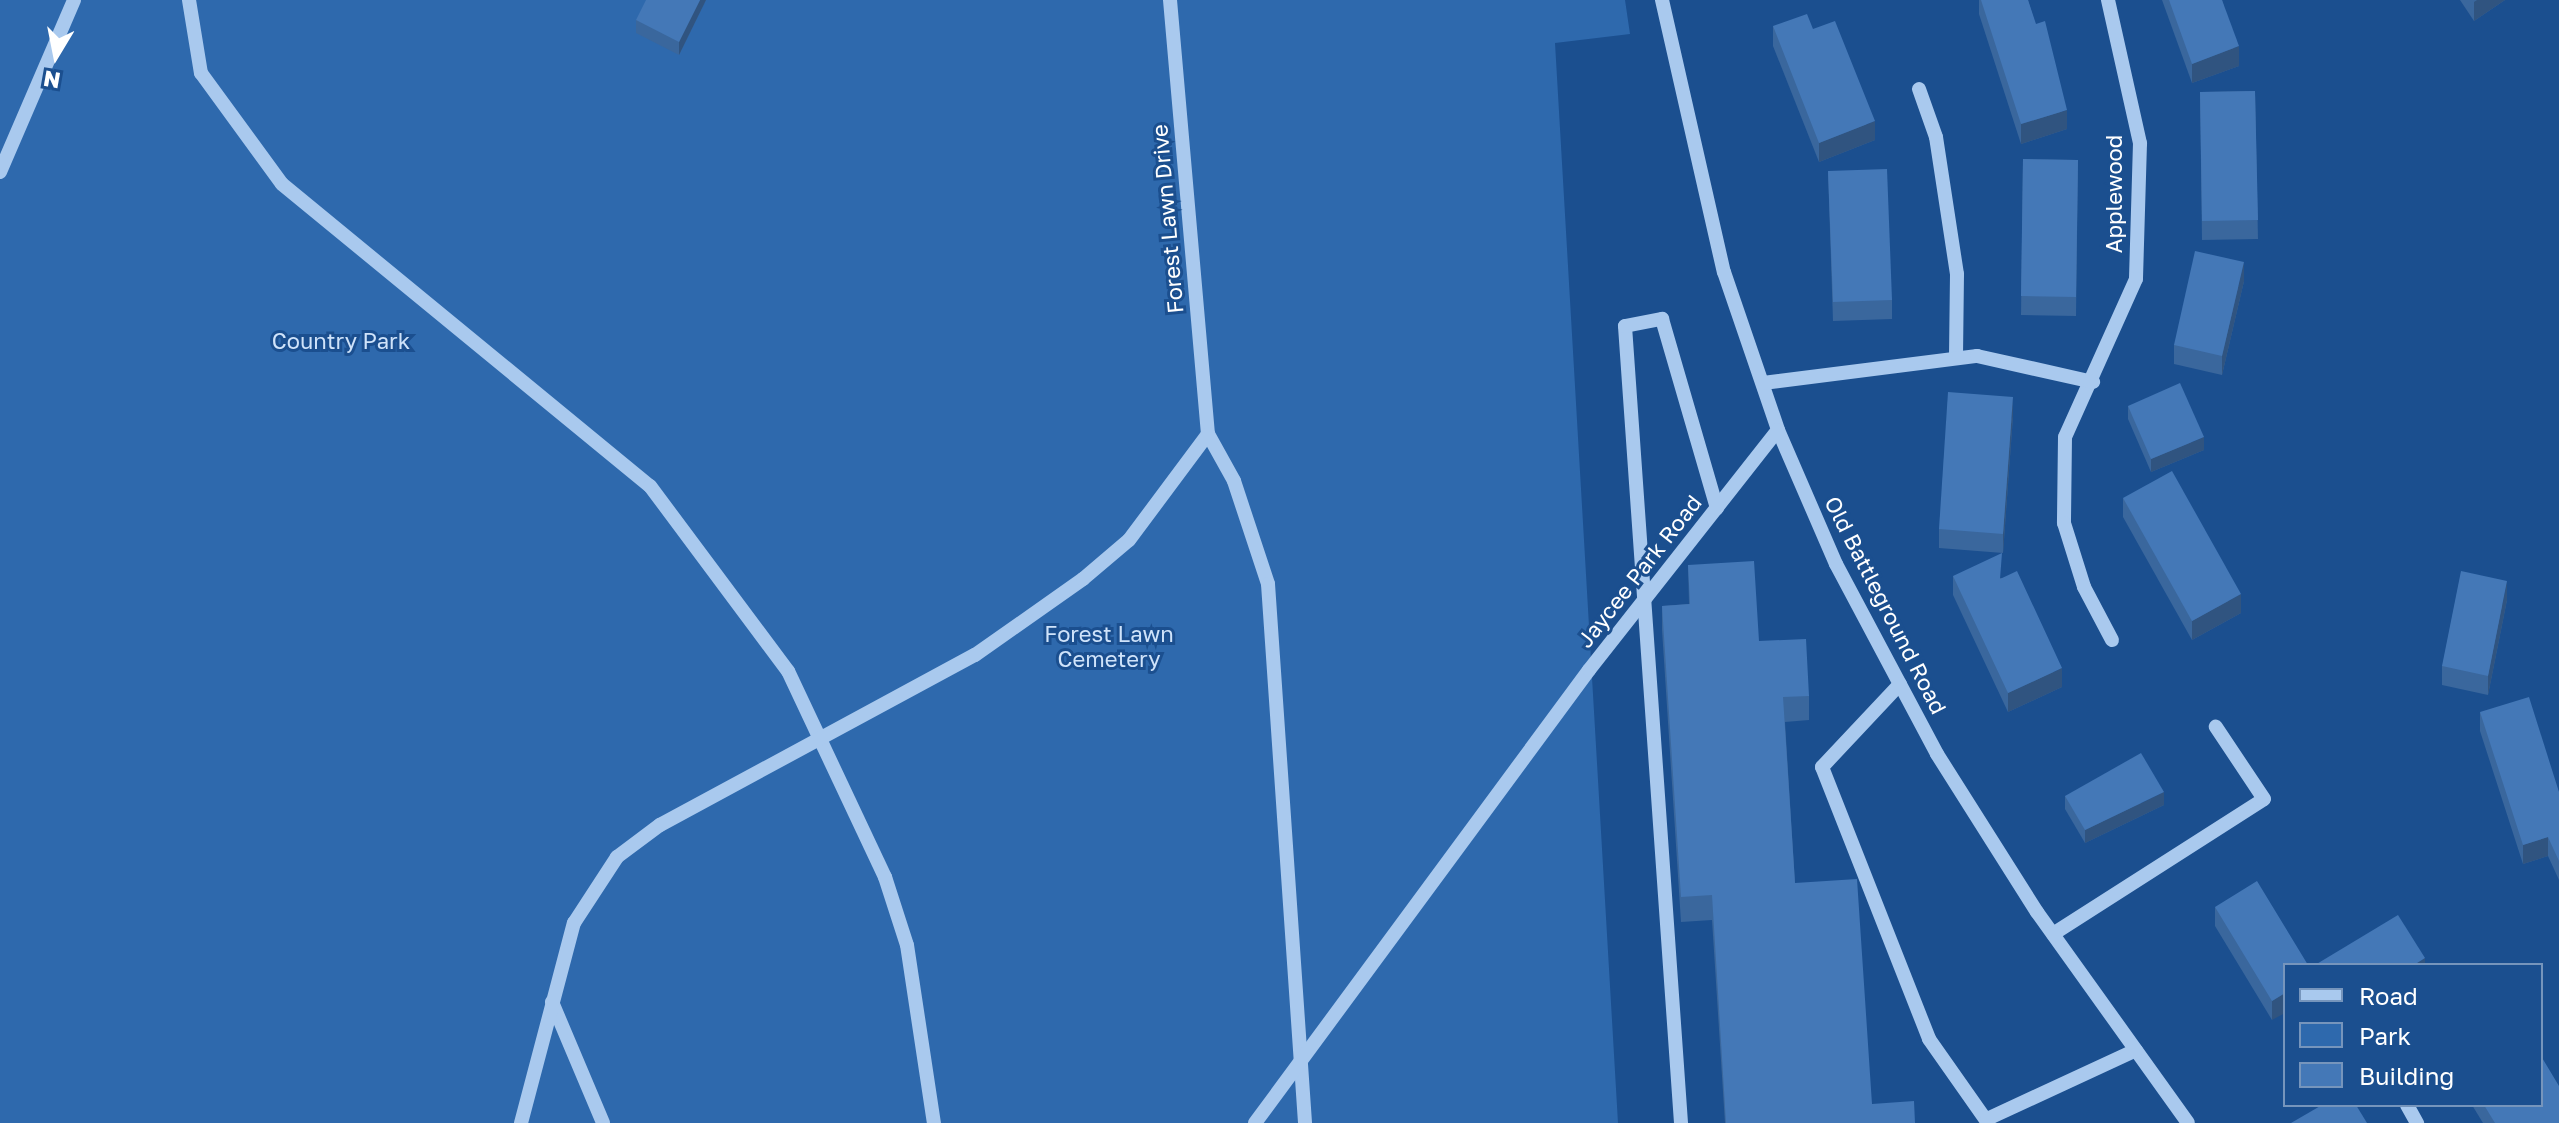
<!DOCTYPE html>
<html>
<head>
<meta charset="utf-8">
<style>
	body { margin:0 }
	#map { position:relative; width:2559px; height:1123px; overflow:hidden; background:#1b4f8f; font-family:"Golos Text",sans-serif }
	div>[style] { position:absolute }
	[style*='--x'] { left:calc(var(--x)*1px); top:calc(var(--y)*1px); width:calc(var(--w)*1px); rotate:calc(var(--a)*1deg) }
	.green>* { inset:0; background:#2e69ad }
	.minor>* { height:14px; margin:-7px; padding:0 7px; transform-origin:7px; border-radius:7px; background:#a9c9ee }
	.wall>* { inset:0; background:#3a679d }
	.shaded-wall>* { inset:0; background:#305480 }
	.building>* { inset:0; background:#4478b7 }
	span { translate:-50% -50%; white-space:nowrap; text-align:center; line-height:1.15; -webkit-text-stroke:6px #1b4f8f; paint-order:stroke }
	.street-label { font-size:22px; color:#fff }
	.park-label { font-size:22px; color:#cfe3fa }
	.legend { position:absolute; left:2283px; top:963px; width:260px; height:144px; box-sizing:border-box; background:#1b4f8f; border:2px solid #7695bc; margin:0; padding:10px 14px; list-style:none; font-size:24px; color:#fff }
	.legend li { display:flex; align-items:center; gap:16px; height:40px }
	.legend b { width:40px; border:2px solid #7695bc }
	.north { position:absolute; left:16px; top:16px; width:80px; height:80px; -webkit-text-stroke:6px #1b4f8f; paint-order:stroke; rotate:190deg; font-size:22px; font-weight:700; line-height:32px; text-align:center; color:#fff }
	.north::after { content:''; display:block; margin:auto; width:28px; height:36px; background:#fff; clip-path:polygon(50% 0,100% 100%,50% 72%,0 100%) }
</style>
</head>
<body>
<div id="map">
	<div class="green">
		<i style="clip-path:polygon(0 0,1625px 0,1630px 34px,1555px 43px,1618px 1123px,0 1123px)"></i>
	</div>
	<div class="minor">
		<i style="--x:189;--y:0;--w:74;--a:80.7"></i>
		<i style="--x:201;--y:73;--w:137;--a:53.9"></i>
		<i style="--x:282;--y:184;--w:476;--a:39.4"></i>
		<i style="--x:650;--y:486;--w:231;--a:53.3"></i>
		<i style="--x:788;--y:671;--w:228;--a:64.8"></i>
		<i style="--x:885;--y:877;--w:71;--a:72.1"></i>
		<i style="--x:907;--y:945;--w:180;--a:81.4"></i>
		<i style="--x:1170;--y:0;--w:436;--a:85"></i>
		<i style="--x:1208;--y:434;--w:54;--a:61"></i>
		<i style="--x:1234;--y:481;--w:108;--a:71.7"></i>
		<i style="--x:1268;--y:584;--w:540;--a:86.07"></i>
		<i style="--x:1662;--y:0;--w:279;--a:77.2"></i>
		<i style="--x:1724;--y:272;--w:167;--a:71.1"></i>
		<i style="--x:1778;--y:430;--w:146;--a:66.6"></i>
		<i style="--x:1836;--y:564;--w:215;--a:62"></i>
		<i style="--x:1937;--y:754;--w:187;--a:57.7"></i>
		<i style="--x:2037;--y:912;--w:259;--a:54.4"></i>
		<i style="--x:2108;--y:0;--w:147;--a:77.4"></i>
		<i style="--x:2140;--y:143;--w:136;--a:91.7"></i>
		<i style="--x:2136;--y:279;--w:173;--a:114.2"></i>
		<i style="--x:2065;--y:437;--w:86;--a:90.7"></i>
		<i style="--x:2064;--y:523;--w:67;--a:72.6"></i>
		<i style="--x:2084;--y:587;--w:60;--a:62.2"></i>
		<i style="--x:1919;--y:89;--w:51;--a:70.5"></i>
		<i style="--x:1936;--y:137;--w:139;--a:81.3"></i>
		<i style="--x:1957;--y:274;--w:84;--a:90.7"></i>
		<i style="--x:0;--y:172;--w:187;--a:-66.7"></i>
		<i style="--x:1763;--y:383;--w:216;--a:-7.2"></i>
		<i style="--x:1977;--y:356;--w:119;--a:12.6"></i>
		<i style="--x:1900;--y:684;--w:114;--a:133.2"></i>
		<i style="--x:1822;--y:767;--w:292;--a:68.5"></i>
		<i style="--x:1929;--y:1039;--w:103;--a:54.9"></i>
		<i style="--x:2053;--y:934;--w:250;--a:-32.6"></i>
		<i style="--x:2264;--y:799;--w:87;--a:-123.7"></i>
		<i style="--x:552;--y:1002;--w:131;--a:67.1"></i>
		<i style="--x:2407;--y:1105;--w:21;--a:61"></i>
		<i style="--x:1987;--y:1119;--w:164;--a:-24.8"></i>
		<i style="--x:521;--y:1123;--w:207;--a:-75.2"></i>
		<i style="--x:574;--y:923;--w:79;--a:-56.9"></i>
		<i style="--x:617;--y:857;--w:54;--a:-36.7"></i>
		<i style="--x:660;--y:825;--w:358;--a:-28.4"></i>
		<i style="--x:975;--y:655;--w:132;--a:-35.1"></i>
		<i style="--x:1083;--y:579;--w:60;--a:-40.3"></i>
		<i style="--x:1129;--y:540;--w:132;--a:-53.3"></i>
		<i style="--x:1255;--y:1123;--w:563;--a:-53.6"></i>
		<i style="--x:1589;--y:670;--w:305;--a:-51.8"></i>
		<i style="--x:1681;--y:1123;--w:799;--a:-94.02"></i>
		<i style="--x:1625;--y:326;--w:38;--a:-11"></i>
		<i style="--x:1662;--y:319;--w:197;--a:73.8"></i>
	</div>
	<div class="wall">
		<i style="clip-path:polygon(706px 0,679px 55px,636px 33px,636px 20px)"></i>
		<i style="clip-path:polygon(1979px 0,2028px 0,2067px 129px,2021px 144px,1979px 14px)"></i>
		<i style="clip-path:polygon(2162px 0,2222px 0,2239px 66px,2192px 83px)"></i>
		<i style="clip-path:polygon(2460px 0,2505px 0,2474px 21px)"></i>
		<i style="clip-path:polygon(1773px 26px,1813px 29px,1875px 140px,1819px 162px,1773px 46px)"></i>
		<i style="clip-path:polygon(2255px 91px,2258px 239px,2202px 240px,2200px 92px)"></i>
		<i style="clip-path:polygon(2023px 159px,2078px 160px,2076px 316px,2021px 315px)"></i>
		<i style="clip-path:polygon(1828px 171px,1892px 300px,1892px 319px,1833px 321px)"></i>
		<i style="clip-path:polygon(2244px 281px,2222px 375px,2174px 364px,2174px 345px)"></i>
		<i style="clip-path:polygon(2128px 406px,2204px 450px,2151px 472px,2128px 419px)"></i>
		<i style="clip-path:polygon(2013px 416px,2003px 553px,1939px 548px,1939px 529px)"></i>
		<i style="clip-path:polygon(2123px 498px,2241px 613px,2192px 640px,2123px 517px)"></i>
		<i style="clip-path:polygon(1688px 565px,1809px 696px,1809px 720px,1785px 722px,1795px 883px,1872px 1104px,1915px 1123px,1725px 1123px,1712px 920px,1681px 922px,1662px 630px,1662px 606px,1689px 604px)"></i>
		<i style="clip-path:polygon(1953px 576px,2002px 578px,2062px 687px,2008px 712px,1953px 595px)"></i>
		<i style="clip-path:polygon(2507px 600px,2488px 695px,2442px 685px,2442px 666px)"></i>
		<i style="clip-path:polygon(2480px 712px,2559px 792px,2559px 880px,2548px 856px,2523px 864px,2480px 731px)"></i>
		<i style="clip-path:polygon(2065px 796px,2164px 805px,2085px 843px,2065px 809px)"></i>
		<i style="clip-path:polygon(2215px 907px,2308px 965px,2272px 1020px,2215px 926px)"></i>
		<i style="clip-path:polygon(2472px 1105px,2541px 1105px,2559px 1123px,2483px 1123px)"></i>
	</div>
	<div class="shaded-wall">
		<i style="clip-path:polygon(700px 0,706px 0,679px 55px,679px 42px)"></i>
		<i style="clip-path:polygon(2477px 0,2505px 0,2474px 21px,2474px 2px)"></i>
		<i style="clip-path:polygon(2239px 46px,2239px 66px,2192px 83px,2192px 64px)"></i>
		<i style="clip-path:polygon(2067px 110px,2067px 129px,2021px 144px,2021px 124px)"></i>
		<i style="clip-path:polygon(1875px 121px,1875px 140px,1819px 162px,1819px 143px)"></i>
		<i style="clip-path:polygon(2244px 262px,2244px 281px,2222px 375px,2222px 356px)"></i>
		<i style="clip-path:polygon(2013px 397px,2013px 416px,2003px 553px,2003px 534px)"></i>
		<i style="clip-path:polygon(2204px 437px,2204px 450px,2151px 472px,2151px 459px)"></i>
		<i style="clip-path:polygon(2507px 581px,2507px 600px,2488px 695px,2488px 676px)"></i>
		<i style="clip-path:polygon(2241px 594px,2241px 613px,2192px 640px,2192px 621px)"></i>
		<i style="clip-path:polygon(2062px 668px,2062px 687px,2008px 712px,2008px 693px)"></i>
		<i style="clip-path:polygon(2164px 792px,2164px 805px,2085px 843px,2085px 830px)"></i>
		<i style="clip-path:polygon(2548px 837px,2548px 856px,2523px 864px,2523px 845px)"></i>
		<i style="clip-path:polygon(2425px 958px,2425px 965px,2414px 965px)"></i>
		<i style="clip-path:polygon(2285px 993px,2285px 1013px,2272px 1020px,2272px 1001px)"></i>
	</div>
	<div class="building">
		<i style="clip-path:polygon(646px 0,700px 0,679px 42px,636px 20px)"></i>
		<i style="clip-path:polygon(1981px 0,2028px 0,2036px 24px,2045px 21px,2067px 110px,2021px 124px)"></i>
		<i style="clip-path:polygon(2169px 0,2222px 0,2239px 46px,2192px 64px)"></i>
		<i style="clip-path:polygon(1807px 14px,1813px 29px,1835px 21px,1875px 121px,1819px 143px,1773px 26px)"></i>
		<i style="clip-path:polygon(2255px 91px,2258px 220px,2202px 221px,2200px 92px)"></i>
		<i style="clip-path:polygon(2023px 159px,2078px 160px,2076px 297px,2021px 296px)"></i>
		<i style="clip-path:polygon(1887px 169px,1892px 300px,1833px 302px,1828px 171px)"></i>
		<i style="clip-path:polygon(2195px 251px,2244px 262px,2222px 356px,2174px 345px)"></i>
		<i style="clip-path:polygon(2180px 383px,2204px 437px,2151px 459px,2128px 406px)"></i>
		<i style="clip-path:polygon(1948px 392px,2013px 397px,2003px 534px,1939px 529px)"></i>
		<i style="clip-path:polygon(2172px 471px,2241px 594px,2192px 621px,2123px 498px)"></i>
		<i style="clip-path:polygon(2002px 553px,2000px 579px,2017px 571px,2062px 668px,2008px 693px,1953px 576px)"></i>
		<i style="clip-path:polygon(1754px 561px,1759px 641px,1806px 639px,1809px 696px,1783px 697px,1795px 883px,1857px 879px,1872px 1104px,1914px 1101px,1915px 1123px,1726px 1123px,1712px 895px,1681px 897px,1662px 606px,1690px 604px,1688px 565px)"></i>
		<i style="clip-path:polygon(2461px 571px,2507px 581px,2488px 676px,2442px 666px)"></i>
		<i style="clip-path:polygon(2529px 697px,2559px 792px,2559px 861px,2548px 837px,2523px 845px,2480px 712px)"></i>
		<i style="clip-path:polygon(2141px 753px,2164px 792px,2085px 830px,2065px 796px)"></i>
		<i style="clip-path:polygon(2257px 881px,2308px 965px,2285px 965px,2285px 993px,2272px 1001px,2215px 907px)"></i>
		<i style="clip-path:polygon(2398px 915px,2425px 958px,2414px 965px,2315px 965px)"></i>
		<i style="clip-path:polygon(2541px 1056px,2559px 1086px,2559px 1123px,2495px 1123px,2484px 1105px,2541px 1105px)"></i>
		<i style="clip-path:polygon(2322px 1105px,2356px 1105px,2367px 1123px,2291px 1123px)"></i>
	</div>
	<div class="street-label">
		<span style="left:2114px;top:194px;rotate:-90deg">Applewood</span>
		<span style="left:1167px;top:219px;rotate:-95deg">Forest Lawn Drive</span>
		<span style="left:1639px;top:571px;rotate:-52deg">Jaycee Park Road</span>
		<span style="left:1886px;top:605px;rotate:63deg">Old Battleground Road</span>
	</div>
	<div class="park-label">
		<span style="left:341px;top:341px">Country Park</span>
		<span style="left:1109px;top:646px">Forest Lawn<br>Cemetery</span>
	</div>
	<ul class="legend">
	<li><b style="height:10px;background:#a9c9ee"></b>Road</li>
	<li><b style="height:22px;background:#2e69ad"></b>Park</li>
	<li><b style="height:22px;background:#4478b7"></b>Building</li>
	</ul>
	<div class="north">N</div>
</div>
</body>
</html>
